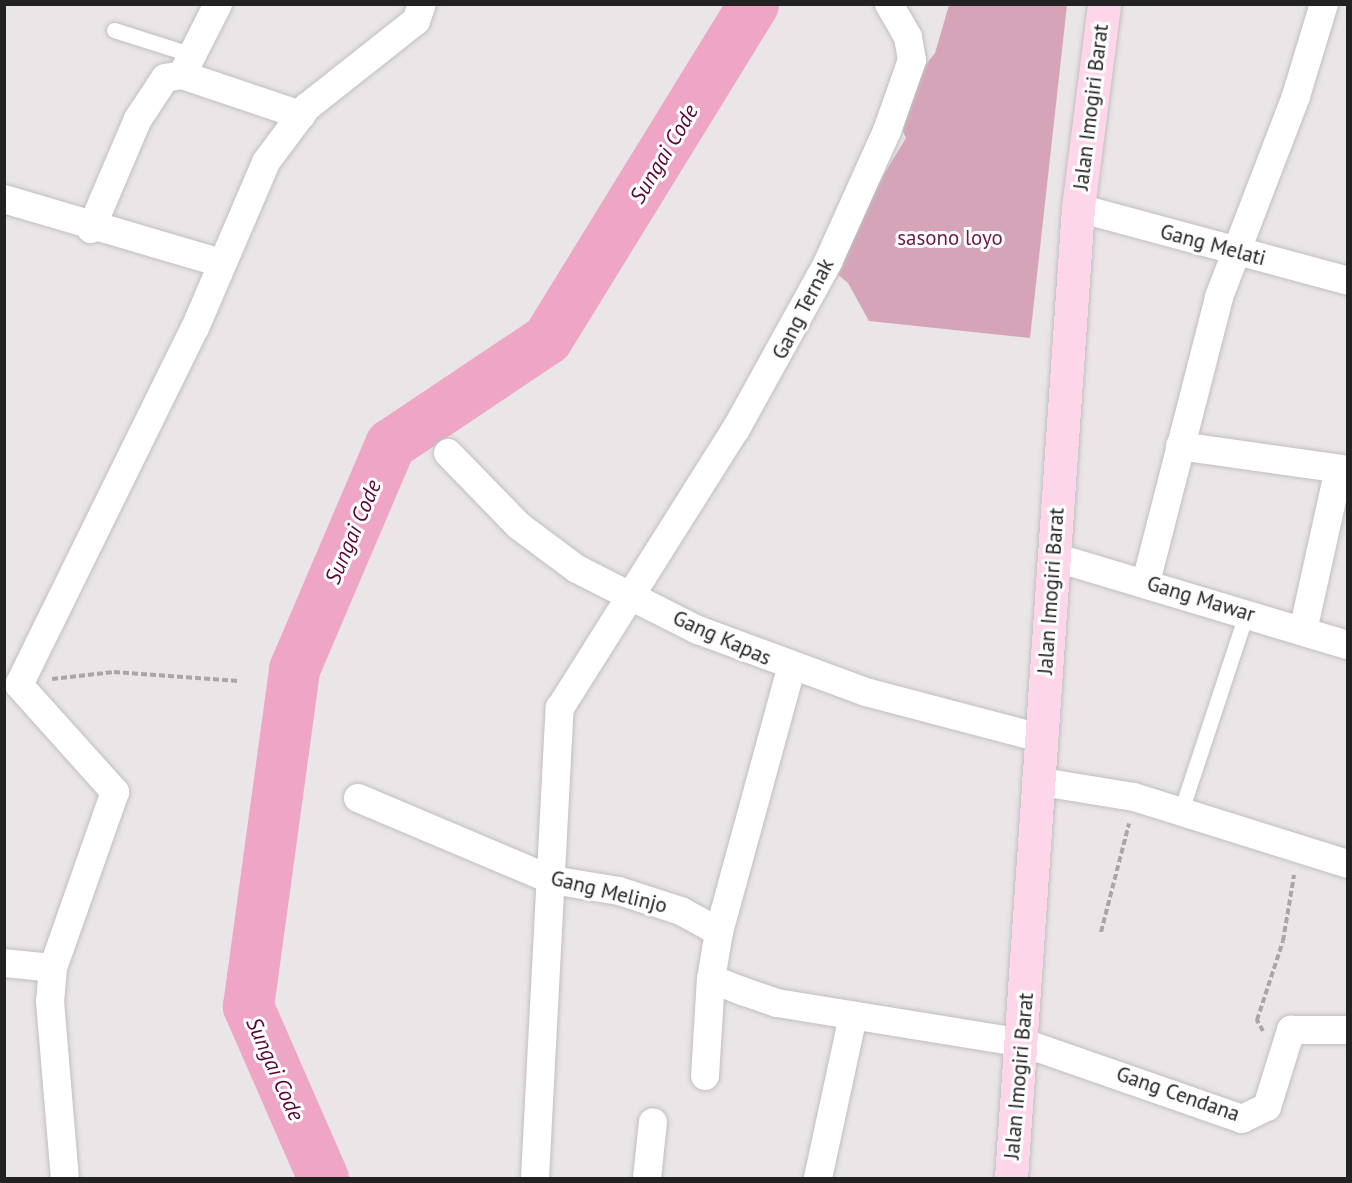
<!DOCTYPE html>
<html>
<head>
<meta charset="utf-8">
<style>
	body { margin:0 }
	#map { position:relative; width:1352px; height:1183px; overflow:hidden; background:#eae5e7; font-family:"PT Sans",sans-serif }
	div>[style] { position:absolute }
	[style*='--x'] { left:calc(var(--x)*1px); top:calc(var(--y)*1px); width:calc(var(--w)*1px); rotate:calc(var(--a)*1deg) }
	.green>* { inset:0; background:#d5a4b9 }
	.river>* { height:51px; margin:-25.5px; padding:0 25.5px; transform-origin:25.5px; border-radius:25.5px; background:#eea5c6 }
	.path>* { height:4px; margin-top:-2px; transform-origin:0; background:repeating-linear-gradient(90deg,#aaa6a8 0 6px,transparent 0 9px) }
	.roads { filter:drop-shadow(0 0 2px #c2bebf) drop-shadow(0 0 2px #c2bebf) }
	.lane>* { height:15px; margin:-7.5px; padding:0 7.5px; transform-origin:7.5px; border-radius:7.5px; background:#fff }
	.street>* { height:28px; margin:-14px; padding:0 14px; transform-origin:14px; border-radius:14px; background:#fff }
	.secondary>* { height:33px; margin:-16.5px; padding:0 16.5px; transform-origin:16.5px; border-radius:16.5px; background:#fed6ea }
	span { translate:-50% -50%; white-space:nowrap; text-align:center; line-height:1.15; -webkit-text-stroke:6px #fff; paint-order:stroke }
	.street-label { font-size:21px; color:#232222 }
	.park-label { font-size:21px; color:#6b1847 }
	.water-label { font-size:22px; color:#5b0439; font-style:italic }
	.frame { position:absolute; inset:0; border:6px solid #232222; pointer-events:none }
</style>
</head>
<body>
<div id="map">
	<div class="green">
		<i style="clip-path:polygon(949px 5px,1067px 5px,1030px 338px,869px 321px,848px 283px,835px 272px,840px 246px,906px 138px,892px 107px,935px 53px)"></i>
	</div>
	<div class="river">
		<i style="--x:323;--y:1178;--w:188;--a:-113.6"></i>
		<i style="--x:248;--y:1006;--w:340;--a:-82.2"></i>
		<i style="--x:294;--y:669;--w:245;--a:-66.9"></i>
		<i style="--x:390;--y:444;--w:189;--a:-33.8"></i>
		<i style="--x:547;--y:339;--w:393;--a:-58.4"></i>
	</div>
	<div class="path">
		<i style="--x:52;--y:679;--w:62;--a:-6.4"></i>
		<i style="--x:114;--y:672;--w:125;--a:4.1"></i>
		<i style="--x:1101;--y:932;--w:112;--a:-75.5"></i>
		<i style="--x:1263;--y:1031;--w:13;--a:-119"></i>
		<i style="--x:1257;--y:1020;--w:83;--a:-71.8"></i>
		<i style="--x:1283;--y:941;--w:67;--a:-80.5"></i>
	</div>
	<div class="roads">
		<div class="lane">
			<i style="--x:114;--y:30;--w:83;--a:17.6"></i>
			<i style="--x:1181;--y:811;--w:210;--a:-71.7"></i>
		</div>
		<div class="street">
			<i style="--x:182;--y:75;--w:80;--a:-63.1"></i>
			<i style="--x:4;--y:199;--w:226;--a:16.4"></i>
			<i style="--x:1078;--y:208;--w:280;--a:15.1"></i>
			<i style="--x:91;--y:229;--w:120;--a:-66.9"></i>
			<i style="--x:138;--y:119;--w:49;--a:-56.6"></i>
			<i style="--x:165;--y:78;--w:17;--a:-10"></i>
			<i style="--x:182;--y:75;--w:126;--a:18.6"></i>
			<i style="--x:1180;--y:446;--w:170;--a:8.1"></i>
			<i style="--x:448;--y:453;--w:102;--a:45.8"></i>
			<i style="--x:519;--y:526;--w:72;--a:36.6"></i>
			<i style="--x:577;--y:569;--w:136;--a:26.8"></i>
			<i style="--x:698;--y:630;--w:179;--a:20.3"></i>
			<i style="--x:866;--y:692;--w:180;--a:14.8"></i>
			<i style="--x:1054;--y:557;--w:307;--a:16.7"></i>
			<i style="--x:1146;--y:582;--w:294;--a:-75.6"></i>
			<i style="--x:1219;--y:297;--w:215;--a:-69"></i>
			<i style="--x:1296;--y:96;--w:96;--a:-73.1"></i>
			<i style="--x:1303;--y:631;--w:166;--a:-77.5"></i>
			<i style="--x:19;--y:685;--w:398;--a:-63.8"></i>
			<i style="--x:195;--y:328;--w:181;--a:-66.8"></i>
			<i style="--x:266;--y:162;--w:69;--a:-53.3"></i>
			<i style="--x:307;--y:107;--w:139;--a:-38.3"></i>
			<i style="--x:416;--y:21;--w:18;--a:-71"></i>
			<i style="--x:19;--y:685;--w:144;--a:48.1"></i>
			<i style="--x:115;--y:792;--w:187;--a:109.4"></i>
			<i style="--x:53;--y:968;--w:33;--a:95"></i>
			<i style="--x:50;--y:1001;--w:178;--a:85.2"></i>
			<i style="--x:1036;--y:781;--w:99;--a:9.3"></i>
			<i style="--x:1134;--y:797;--w:224;--a:17.4"></i>
			<i style="--x:358;--y:798;--w:211;--a:22.9"></i>
			<i style="--x:552;--y:880;--w:68;--a:9.3"></i>
			<i style="--x:619;--y:891;--w:65;--a:17.9"></i>
			<i style="--x:681;--y:911;--w:43;--a:28.9"></i>
			<i style="--x:719;--y:932;--w:48;--a:99.7"></i>
			<i style="--x:711;--y:979;--w:33;--a:21"></i>
			<i style="--x:742;--y:991;--w:37;--a:19"></i>
			<i style="--x:777;--y:1003;--w:250;--a:9.2"></i>
			<i style="--x:1024;--y:1043;--w:231;--a:19.2"></i>
			<i style="--x:1242;--y:1119;--w:28;--a:-26"></i>
			<i style="--x:1267;--y:1107;--w:81;--a:-72.7"></i>
			<i style="--x:1291;--y:1030;--w:57;--a:0"></i>
			<i style="--x:719;--y:932;--w:274;--a:-74.7"></i>
			<i style="--x:4;--y:963;--w:49;--a:5.8"></i>
			<i style="--x:705;--y:1076;--w:97;--a:-86.5"></i>
			<i style="--x:535;--y:1178;--w:471;--a:-87"></i>
			<i style="--x:560;--y:708;--w:330;--a:-57.8"></i>
			<i style="--x:736;--y:429;--w:191;--a:-61.1"></i>
			<i style="--x:828;--y:262;--w:144;--a:-65.8"></i>
			<i style="--x:887;--y:131;--w:75;--a:-70.6"></i>
			<i style="--x:912;--y:60;--w:23;--a:-100"></i>
			<i style="--x:908;--y:37;--w:38;--a:-120"></i>
			<i style="--x:647;--y:1178;--w:56;--a:-83.9"></i>
			<i style="--x:818;--y:1178;--w:166;--a:-77.8"></i>
		</div>
		<div class="secondary">
			<i style="--x:1011;--y:1178;--w:972;--a:-86.05"></i>
			<i style="--x:1078;--y:208;--w:206;--a:-82.7"></i>
		</div>
	</div>
	<div class="street-label">
		<span style="left:1091px;top:107px;rotate:-83deg">Jalan Imogiri Barat</span>
		<span style="left:1213px;top:245px;rotate:15deg">Gang Melati</span>
		<span style="left:803px;top:309px;rotate:-63deg">Gang Ternak</span>
		<span style="left:1051px;top:591px;rotate:-86deg">Jalan Imogiri Barat</span>
		<span style="left:1201px;top:599px;rotate:17deg">Gang Mawar</span>
		<span style="left:722px;top:638px;rotate:24deg">Gang Kapas</span>
		<span style="left:609px;top:892px;rotate:14deg">Gang Melinjo</span>
		<span style="left:1019px;top:1076px;rotate:-85deg">Jalan Imogiri Barat</span>
		<span style="left:1178px;top:1094px;rotate:19deg">Gang Cendana</span>
	</div>
	<div class="park-label">
		<span style="left:950px;top:238px">sasono loyo</span>
	</div>
	<div class="water-label">
		<span style="left:664px;top:154px;rotate:-59deg">Sungai Code</span>
		<span style="left:353px;top:532px;rotate:-67deg">Sungai Code</span>
		<span style="left:275px;top:1069px;rotate:66deg">Sungai Code</span>
	</div>
	<div class="frame"></div>
</div>
</body>
</html>
